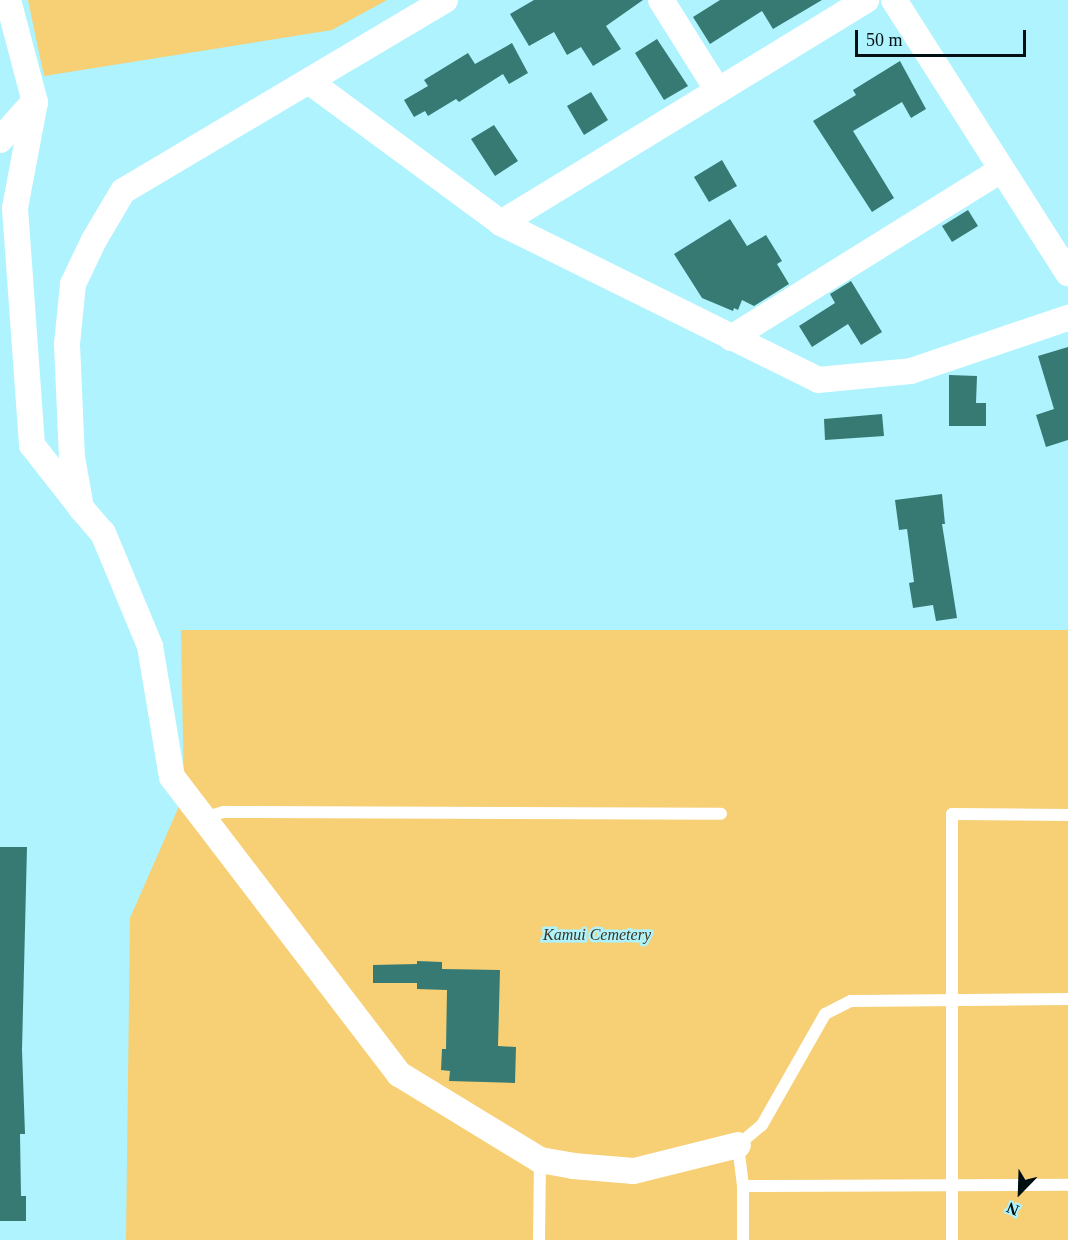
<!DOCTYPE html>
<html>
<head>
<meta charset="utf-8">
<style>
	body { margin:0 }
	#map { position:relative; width:1068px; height:1240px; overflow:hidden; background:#aef3fd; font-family:"Times New Roman",serif }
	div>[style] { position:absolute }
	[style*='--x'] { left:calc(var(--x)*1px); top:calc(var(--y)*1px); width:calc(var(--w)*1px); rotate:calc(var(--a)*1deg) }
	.green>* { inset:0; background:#f7cf74 }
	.building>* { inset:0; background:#367a73 }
	.service>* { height:12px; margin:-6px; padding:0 6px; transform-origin:6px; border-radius:6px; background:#fff }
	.minor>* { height:26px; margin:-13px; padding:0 13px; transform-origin:13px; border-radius:13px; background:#fff }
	span { translate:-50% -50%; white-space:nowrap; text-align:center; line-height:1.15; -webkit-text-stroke:5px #aef3fd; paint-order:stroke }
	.park-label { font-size:16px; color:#3f351f; font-style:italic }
	.north { position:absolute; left:990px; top:1162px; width:60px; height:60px; -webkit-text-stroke:4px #aef3fd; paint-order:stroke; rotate:203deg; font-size:16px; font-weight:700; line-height:24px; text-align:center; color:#000f12 }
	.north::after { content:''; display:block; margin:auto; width:21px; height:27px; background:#000f12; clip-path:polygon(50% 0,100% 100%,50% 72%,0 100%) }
	.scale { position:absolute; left:855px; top:30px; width:171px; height:27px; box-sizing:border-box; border:3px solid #000f12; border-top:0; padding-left:8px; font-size:18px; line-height:21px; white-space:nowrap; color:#000f12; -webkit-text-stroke:4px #aef3fd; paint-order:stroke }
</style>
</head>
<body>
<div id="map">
	<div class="green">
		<i style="clip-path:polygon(28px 0,387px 0,332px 30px,44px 76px)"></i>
		<i style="clip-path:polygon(181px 630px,1068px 630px,1068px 1240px,126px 1240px,130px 918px,184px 795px)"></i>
	</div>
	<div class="building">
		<i style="clip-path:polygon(534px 0,643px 0,606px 26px,621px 49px,593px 66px,581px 47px,567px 55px,554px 32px,529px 46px,510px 14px)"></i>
		<i style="clip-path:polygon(720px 0,822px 0,773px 29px,762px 11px,710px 44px,693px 17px)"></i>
		<i style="clip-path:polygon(657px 39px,688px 86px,664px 100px,635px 53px)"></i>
		<i style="clip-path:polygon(512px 43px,528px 73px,509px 84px,503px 74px,459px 102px,456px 99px,428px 116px,425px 111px,414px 117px,404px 100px,428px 86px,424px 80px,468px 53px,475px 64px)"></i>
		<i style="clip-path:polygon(900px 61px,926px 109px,911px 118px,902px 102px,853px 131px,894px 198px,872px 212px,813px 121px,856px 95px,853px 90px)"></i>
		<i style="clip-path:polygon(591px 92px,608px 120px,584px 135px,567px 106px)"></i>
		<i style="clip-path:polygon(494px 125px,518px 161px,495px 176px,471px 139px)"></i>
		<i style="clip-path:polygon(722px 160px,737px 186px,709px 202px,694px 177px)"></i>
		<i style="clip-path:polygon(968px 210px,978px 226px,952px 242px,942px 226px)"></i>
		<i style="clip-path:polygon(730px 219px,747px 246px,766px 235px,782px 261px,777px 264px,789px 284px,754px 306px,742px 300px,738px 310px,734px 308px,733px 311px,702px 298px,674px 254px)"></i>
		<i style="clip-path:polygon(851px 281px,882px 332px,861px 345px,848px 324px,812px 347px,799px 326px,835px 303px,830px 294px)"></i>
		<i style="clip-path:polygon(1068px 347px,1068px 440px,1046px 447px,1036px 415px,1054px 409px,1038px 356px)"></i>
		<i style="clip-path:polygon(949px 375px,977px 376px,976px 403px,986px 403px,986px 426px,949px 426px)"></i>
		<i style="clip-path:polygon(882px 414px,884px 436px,825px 440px,824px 419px)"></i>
		<i style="clip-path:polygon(942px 494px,945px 524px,942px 524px,957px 618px,936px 621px,933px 605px,913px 608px,909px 583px,914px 582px,907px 529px,899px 530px,895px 500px)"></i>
		<i style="clip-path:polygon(0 847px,27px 847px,22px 1050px,25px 1134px,20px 1134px,21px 1196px,26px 1196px,26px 1221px,0 1221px)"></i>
		<i style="clip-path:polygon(417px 961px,442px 962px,442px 969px,500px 970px,498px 1046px,516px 1047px,515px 1083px,449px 1081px,450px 1071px,441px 1070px,442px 1049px,446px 1049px,447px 990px,417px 989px,417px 983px,373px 983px,373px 965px,417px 964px)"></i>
	</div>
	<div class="service">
		<i style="--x:204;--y:818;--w:21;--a:-17"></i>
		<i style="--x:224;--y:812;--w:497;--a:0.2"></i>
		<i style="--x:743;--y:1186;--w:325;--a:-0.2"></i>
		<i style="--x:539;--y:1240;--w:80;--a:-89.3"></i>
		<i style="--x:743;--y:1240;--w:54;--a:-90"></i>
		<i style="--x:743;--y:1186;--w:41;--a:-97"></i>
		<i style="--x:738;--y:1145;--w:31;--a:-40"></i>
		<i style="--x:762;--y:1125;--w:128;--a:-60.4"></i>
		<i style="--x:825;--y:1014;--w:29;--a:-27"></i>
		<i style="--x:851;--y:1001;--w:217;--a:-0.5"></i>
		<i style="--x:952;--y:1240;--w:426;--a:-90"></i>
		<i style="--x:952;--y:814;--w:116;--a:0.5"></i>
	</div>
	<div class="minor">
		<i style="--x:8;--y:0;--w:106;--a:75.2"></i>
		<i style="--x:35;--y:102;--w:108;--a:100.7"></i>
		<i style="--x:15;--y:208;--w:238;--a:85.9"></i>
		<i style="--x:32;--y:445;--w:76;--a:51.9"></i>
		<i style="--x:445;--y:0;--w:374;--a:149.3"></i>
		<i style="--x:123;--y:191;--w:57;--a:120.6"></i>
		<i style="--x:94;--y:240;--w:49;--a:115.5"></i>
		<i style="--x:73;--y:284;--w:60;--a:95.7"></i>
		<i style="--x:67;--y:344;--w:113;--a:87.5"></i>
		<i style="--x:72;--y:457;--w:52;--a:80"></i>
		<i style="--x:81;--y:508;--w:33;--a:49"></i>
		<i style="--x:103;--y:533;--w:122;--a:67.4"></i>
		<i style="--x:150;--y:646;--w:133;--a:80.5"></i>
		<i style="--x:172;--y:777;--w:374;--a:52.6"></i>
		<i style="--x:399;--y:1074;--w:165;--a:31.4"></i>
		<i style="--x:540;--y:1160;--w:34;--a:10"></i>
		<i style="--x:573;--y:1166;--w:61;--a:4.7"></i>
		<i style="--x:634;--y:1171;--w:107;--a:-14"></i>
		<i style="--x:661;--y:0;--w:107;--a:57.9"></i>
		<i style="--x:894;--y:0;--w:324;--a:57.5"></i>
		<i style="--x:310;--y:82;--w:237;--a:36.4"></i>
		<i style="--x:501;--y:223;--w:354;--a:26.3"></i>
		<i style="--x:818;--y:380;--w:93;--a:-5.5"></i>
		<i style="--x:911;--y:371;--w:166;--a:-18.7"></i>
		<i style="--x:0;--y:140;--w:51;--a:-48.2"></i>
		<i style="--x:501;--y:223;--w:428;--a:-31.4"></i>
		<i style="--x:731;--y:338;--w:318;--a:-31.9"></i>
	</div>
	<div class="park-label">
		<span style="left:597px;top:935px">Kamui Cemetery</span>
	</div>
	<div class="north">N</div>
	<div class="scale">50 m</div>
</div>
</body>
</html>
